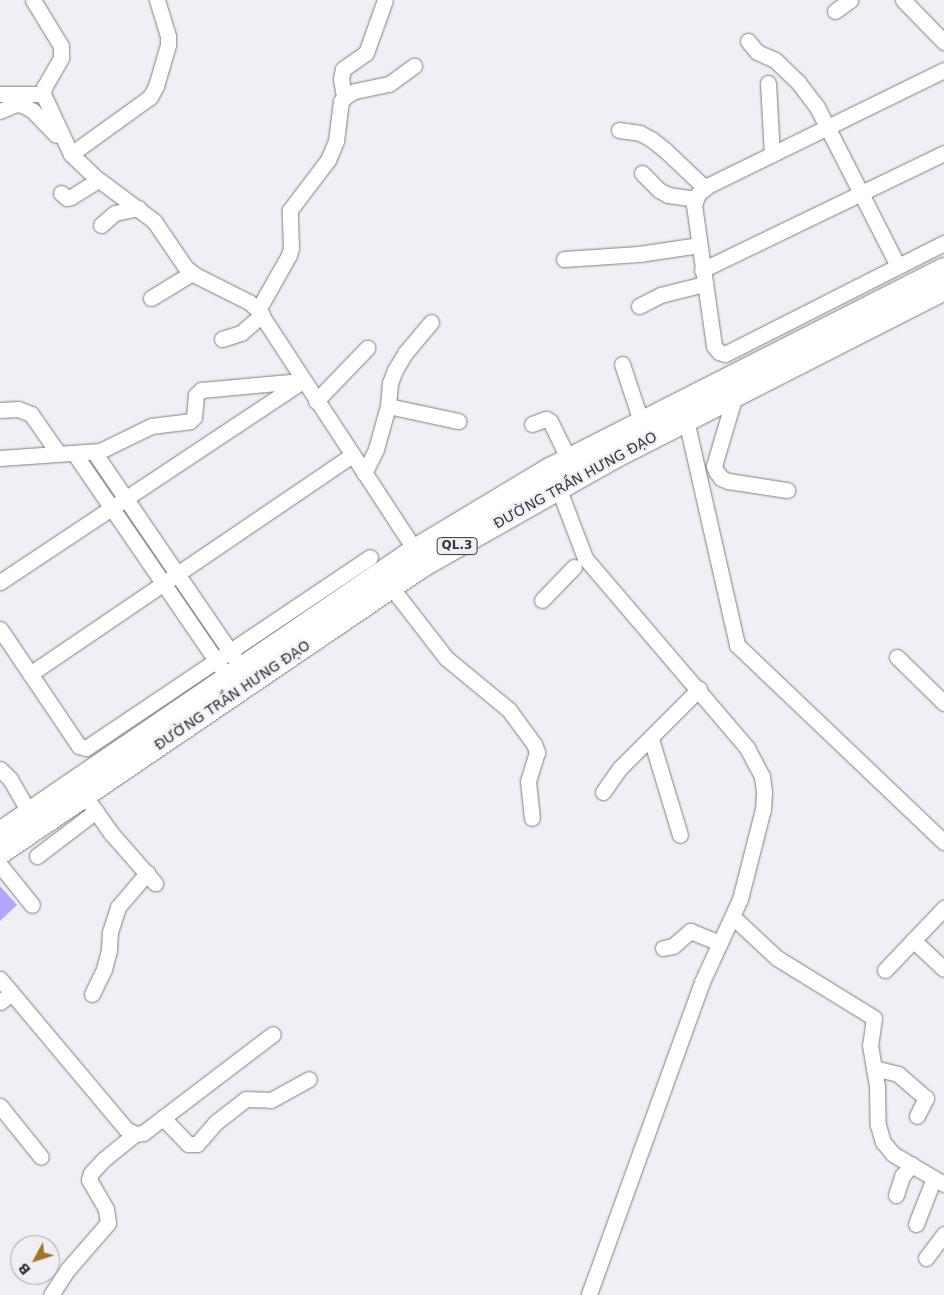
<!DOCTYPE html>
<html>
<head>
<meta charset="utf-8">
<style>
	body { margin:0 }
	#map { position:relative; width:944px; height:1295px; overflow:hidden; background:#f0eff6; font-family:"DejaVu Sans",sans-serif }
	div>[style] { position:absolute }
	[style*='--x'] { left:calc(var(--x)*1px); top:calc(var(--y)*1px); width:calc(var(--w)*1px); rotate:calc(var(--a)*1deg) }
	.building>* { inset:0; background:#b7a5fd }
	.roads { filter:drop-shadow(0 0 1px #807f85) drop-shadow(0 0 1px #807f85) }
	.minor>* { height:15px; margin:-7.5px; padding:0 7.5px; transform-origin:7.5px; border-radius:7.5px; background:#fff }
	.highway>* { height:22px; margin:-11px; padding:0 11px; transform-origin:11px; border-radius:11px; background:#fff }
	span { translate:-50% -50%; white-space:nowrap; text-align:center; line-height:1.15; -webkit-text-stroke:4.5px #f0eff6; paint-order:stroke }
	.shield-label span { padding:1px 4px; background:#f0eff6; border:1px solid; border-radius:4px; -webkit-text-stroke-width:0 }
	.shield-label { font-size:12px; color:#373739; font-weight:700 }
	.street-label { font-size:14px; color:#373739 }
	.north { position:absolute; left:10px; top:1235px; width:50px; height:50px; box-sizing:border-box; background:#f0eff6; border:1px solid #a6a5aa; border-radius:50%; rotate:230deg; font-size:14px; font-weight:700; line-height:20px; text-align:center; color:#373739 }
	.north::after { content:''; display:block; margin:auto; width:18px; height:22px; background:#9d7623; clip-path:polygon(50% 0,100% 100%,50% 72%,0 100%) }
</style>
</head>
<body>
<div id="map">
	<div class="building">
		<i style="clip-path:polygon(0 886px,17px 905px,0 921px)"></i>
	</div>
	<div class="roads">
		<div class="minor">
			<i style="--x:33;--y:0;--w:54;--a:58.7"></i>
			<i style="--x:61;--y:46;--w:12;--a:90"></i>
			<i style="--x:61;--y:58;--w:34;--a:120"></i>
			<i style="--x:44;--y:87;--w:7;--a:98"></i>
			<i style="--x:43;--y:94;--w:66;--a:65"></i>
			<i style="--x:71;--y:154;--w:33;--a:44"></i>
			<i style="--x:95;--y:177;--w:74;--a:36.7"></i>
			<i style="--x:154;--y:221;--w:57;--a:55.8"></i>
			<i style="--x:186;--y:268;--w:11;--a:38"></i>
			<i style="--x:195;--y:275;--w:60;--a:26.6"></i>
			<i style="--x:249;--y:302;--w:12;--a:42"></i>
			<i style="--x:258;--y:310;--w:287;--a:56.8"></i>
			<i style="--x:903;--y:0;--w:59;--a:45.7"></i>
			<i style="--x:835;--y:11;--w:19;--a:-36"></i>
			<i style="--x:748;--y:41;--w:14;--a:51"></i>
			<i style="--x:757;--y:52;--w:20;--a:24"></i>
			<i style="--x:775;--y:60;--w:32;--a:44"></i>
			<i style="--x:798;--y:82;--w:31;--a:53"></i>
			<i style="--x:817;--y:107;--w:178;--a:63"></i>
			<i style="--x:944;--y:70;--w:262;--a:153.9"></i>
			<i style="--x:709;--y:185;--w:14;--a:141"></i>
			<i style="--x:698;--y:194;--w:12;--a:110"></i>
			<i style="--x:694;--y:205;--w:142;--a:81.9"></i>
			<i style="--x:714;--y:346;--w:8;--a:50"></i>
			<i style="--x:719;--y:352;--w:6;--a:18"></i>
			<i style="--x:725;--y:354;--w:246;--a:-26.9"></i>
			<i style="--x:768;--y:83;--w:71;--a:86.8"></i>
			<i style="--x:0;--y:94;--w:43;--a:0"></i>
			<i style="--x:344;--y:97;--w:18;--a:-99"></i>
			<i style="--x:341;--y:79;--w:10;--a:-79"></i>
			<i style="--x:343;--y:69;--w:28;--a:-35"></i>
			<i style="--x:366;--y:53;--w:56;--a:-70.3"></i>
			<i style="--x:0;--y:111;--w:17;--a:-24"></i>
			<i style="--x:16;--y:104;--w:7;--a:8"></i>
			<i style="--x:23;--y:105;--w:12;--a:31"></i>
			<i style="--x:33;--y:111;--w:33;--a:46"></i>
			<i style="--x:619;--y:130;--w:21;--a:8"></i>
			<i style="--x:640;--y:133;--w:13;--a:29"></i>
			<i style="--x:651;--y:139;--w:18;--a:38"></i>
			<i style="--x:665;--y:150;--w:55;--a:43.5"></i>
			<i style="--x:71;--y:154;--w:97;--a:-35.8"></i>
			<i style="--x:150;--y:97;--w:13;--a:-61"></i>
			<i style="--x:156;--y:86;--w:43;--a:-73.7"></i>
			<i style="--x:168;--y:45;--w:9;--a:-90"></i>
			<i style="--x:168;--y:36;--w:38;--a:-107"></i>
			<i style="--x:642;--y:173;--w:24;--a:45"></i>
			<i style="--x:659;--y:190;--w:10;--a:29"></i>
			<i style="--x:668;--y:195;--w:28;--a:8"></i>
			<i style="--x:61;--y:193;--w:8;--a:40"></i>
			<i style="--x:67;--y:198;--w:4;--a:-14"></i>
			<i style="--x:71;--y:197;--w:32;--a:-32"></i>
			<i style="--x:101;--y:225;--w:18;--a:-41"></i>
			<i style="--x:115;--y:213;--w:24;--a:-12"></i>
			<i style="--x:564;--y:259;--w:75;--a:-3.8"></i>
			<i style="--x:639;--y:254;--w:61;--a:-8.5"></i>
			<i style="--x:702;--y:270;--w:269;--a:-25.8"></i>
			<i style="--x:151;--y:298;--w:48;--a:-31.4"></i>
			<i style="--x:639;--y:306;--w:25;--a:-27"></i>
			<i style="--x:661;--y:295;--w:44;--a:-14.3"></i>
			<i style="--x:258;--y:310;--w:63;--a:-60.6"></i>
			<i style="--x:289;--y:255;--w:7;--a:-74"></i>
			<i style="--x:291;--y:248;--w:38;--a:-92"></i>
			<i style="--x:290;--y:210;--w:63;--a:-52.8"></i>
			<i style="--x:328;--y:160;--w:21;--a:-67"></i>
			<i style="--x:336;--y:141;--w:40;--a:-82.9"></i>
			<i style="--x:341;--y:101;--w:8;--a:-45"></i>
			<i style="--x:347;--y:95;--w:9;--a:-27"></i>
			<i style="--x:355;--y:91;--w:35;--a:-12"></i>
			<i style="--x:389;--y:84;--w:31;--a:-36"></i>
			<i style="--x:222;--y:339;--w:20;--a:-18"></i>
			<i style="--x:241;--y:333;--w:28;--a:-41"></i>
			<i style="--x:622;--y:364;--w:63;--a:71.6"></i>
			<i style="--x:735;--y:395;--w:74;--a:106.5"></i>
			<i style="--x:714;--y:466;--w:5;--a:68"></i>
			<i style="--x:716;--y:471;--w:9;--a:54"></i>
			<i style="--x:721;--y:478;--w:8;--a:23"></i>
			<i style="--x:728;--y:481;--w:60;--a:8.7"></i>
			<i style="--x:316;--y:401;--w:74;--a:-46.1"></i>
			<i style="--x:388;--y:406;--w:72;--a:12.1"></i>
			<i style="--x:0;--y:410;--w:18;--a:-3"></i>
			<i style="--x:18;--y:409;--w:14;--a:21"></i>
			<i style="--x:31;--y:414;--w:47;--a:55.3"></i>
			<i style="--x:686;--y:420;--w:231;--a:77.2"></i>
			<i style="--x:737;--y:645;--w:286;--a:43.6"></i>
			<i style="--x:532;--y:424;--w:15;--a:-20"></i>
			<i style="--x:546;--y:419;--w:4;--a:27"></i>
			<i style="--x:550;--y:421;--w:43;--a:64"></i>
			<i style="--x:94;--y:452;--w:250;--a:55.7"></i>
			<i style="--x:74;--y:453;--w:260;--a:55.6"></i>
			<i style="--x:0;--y:458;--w:100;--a:-4"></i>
			<i style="--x:100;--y:451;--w:57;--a:-26.1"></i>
			<i style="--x:151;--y:426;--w:39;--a:-7"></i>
			<i style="--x:190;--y:421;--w:6;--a:-45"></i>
			<i style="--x:194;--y:417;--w:22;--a:-85"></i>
			<i style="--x:196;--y:395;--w:7;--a:-45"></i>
			<i style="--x:201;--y:390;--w:98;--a:-5.2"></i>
			<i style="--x:364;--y:473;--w:27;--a:-63"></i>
			<i style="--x:376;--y:449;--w:45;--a:-74.4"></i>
			<i style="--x:388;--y:406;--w:23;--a:-85"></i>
			<i style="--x:390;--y:383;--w:14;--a:-69"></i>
			<i style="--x:395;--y:370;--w:21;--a:-59"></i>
			<i style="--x:406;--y:352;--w:39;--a:-50"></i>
			<i style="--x:556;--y:482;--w:81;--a:69.1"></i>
			<i style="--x:585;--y:558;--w:250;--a:49.5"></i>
			<i style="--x:747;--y:748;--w:32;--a:62"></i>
			<i style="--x:762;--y:776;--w:16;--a:83"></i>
			<i style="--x:764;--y:792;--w:17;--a:93"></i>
			<i style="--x:763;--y:809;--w:93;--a:104.3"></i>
			<i style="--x:740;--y:899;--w:91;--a:114.6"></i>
			<i style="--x:702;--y:982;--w:333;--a:109.9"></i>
			<i style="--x:0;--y:582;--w:364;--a:-33.6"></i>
			<i style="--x:391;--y:587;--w:90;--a:52.2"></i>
			<i style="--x:446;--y:658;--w:82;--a:39.5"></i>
			<i style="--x:509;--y:710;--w:42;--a:53.7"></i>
			<i style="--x:534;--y:744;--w:9;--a:69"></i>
			<i style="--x:537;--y:752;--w:30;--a:107"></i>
			<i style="--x:528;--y:781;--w:37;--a:84"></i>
			<i style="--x:542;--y:600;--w:46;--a:-45.9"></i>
			<i style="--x:0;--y:629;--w:141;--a:56"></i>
			<i style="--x:79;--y:746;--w:7;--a:16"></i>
			<i style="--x:86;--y:748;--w:342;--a:-33.9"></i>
			<i style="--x:897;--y:657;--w:66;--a:44.4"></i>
			<i style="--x:30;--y:674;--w:389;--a:-34.2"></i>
			<i style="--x:651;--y:739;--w:100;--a:73.2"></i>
			<i style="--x:0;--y:769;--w:14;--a:45"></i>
			<i style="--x:10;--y:779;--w:39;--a:60"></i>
			<i style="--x:603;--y:792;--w:29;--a:-55"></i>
			<i style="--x:620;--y:768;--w:112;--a:-45"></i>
			<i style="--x:85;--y:796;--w:45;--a:54.9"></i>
			<i style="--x:111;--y:833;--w:67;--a:48.7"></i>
			<i style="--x:37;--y:856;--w:74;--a:-37.3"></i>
			<i style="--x:0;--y:865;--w:51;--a:51.3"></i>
			<i style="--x:733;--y:917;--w:60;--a:43"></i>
			<i style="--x:777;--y:958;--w:114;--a:31.7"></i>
			<i style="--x:874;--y:1018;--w:27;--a:98"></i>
			<i style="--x:870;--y:1045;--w:42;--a:80.3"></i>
			<i style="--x:877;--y:1086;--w:39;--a:89"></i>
			<i style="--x:878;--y:1125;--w:18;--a:74"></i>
			<i style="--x:883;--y:1142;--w:16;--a:50"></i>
			<i style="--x:893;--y:1154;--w:59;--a:30.5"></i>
			<i style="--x:913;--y:940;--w:42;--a:43.1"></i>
			<i style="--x:663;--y:948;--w:10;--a:-11"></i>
			<i style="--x:673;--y:946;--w:23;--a:-41"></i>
			<i style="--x:690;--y:931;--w:32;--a:22"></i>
			<i style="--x:885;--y:970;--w:86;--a:-46.4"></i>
			<i style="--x:0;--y:979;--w:196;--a:50"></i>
			<i style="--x:126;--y:1129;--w:10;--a:29"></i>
			<i style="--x:135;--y:1134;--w:8;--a:-7"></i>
			<i style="--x:143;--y:1133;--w:163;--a:-37.3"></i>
			<i style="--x:92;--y:994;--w:28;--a:-64"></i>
			<i style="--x:104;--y:969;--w:20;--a:-75"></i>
			<i style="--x:109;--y:950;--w:18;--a:-87"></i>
			<i style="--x:110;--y:932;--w:26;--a:-72"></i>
			<i style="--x:118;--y:907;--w:45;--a:-49.5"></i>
			<i style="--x:0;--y:1002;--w:15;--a:-37"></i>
			<i style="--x:874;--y:1068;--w:25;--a:14"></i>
			<i style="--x:898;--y:1074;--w:37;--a:41"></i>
			<i style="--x:926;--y:1098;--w:20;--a:117"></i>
			<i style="--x:0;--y:1106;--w:65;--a:51.2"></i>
			<i style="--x:163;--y:1118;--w:36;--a:46"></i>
			<i style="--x:188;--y:1144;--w:9;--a:0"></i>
			<i style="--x:197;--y:1144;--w:28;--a:-49"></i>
			<i style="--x:215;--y:1123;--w:39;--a:-38"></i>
			<i style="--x:246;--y:1099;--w:25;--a:2"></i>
			<i style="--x:271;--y:1100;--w:43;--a:-28.9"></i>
			<i style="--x:896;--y:1195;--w:20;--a:-72"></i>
			<i style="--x:902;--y:1176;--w:15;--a:-48"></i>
			<i style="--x:916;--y:1224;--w:49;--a:-68.6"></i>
			<i style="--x:926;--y:1258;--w:30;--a:-53"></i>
			<i style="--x:51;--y:1295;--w:31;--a:-57"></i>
			<i style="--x:68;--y:1269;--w:61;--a:-49"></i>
			<i style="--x:108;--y:1223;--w:14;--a:-98"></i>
			<i style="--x:106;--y:1209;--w:34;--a:-120"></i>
			<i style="--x:89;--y:1180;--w:7;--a:-74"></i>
			<i style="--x:91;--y:1173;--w:18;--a:-47"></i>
			<i style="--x:103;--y:1160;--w:41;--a:-39.1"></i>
		</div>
		<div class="highway">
			<i style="--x:0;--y:833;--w:502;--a:-34.29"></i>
			<i style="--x:415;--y:550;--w:157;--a:-31"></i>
			<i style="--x:550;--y:469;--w:442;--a:-26.9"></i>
			<i style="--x:0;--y:853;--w:513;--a:-34.19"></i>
			<i style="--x:424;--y:565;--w:215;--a:-29.5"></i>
			<i style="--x:611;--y:459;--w:374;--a:-27"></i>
		</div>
	</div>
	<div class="shield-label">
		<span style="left:457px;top:546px">QL.3</span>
	</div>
	<div class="street-label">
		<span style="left:575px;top:480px;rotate:-29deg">ĐƯỜNG TRẦN HƯNG ĐẠO</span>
		<span style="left:232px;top:695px;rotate:-34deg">ĐƯỜNG TRẦN HƯNG ĐẠO</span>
	</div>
	<div class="north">B</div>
</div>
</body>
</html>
